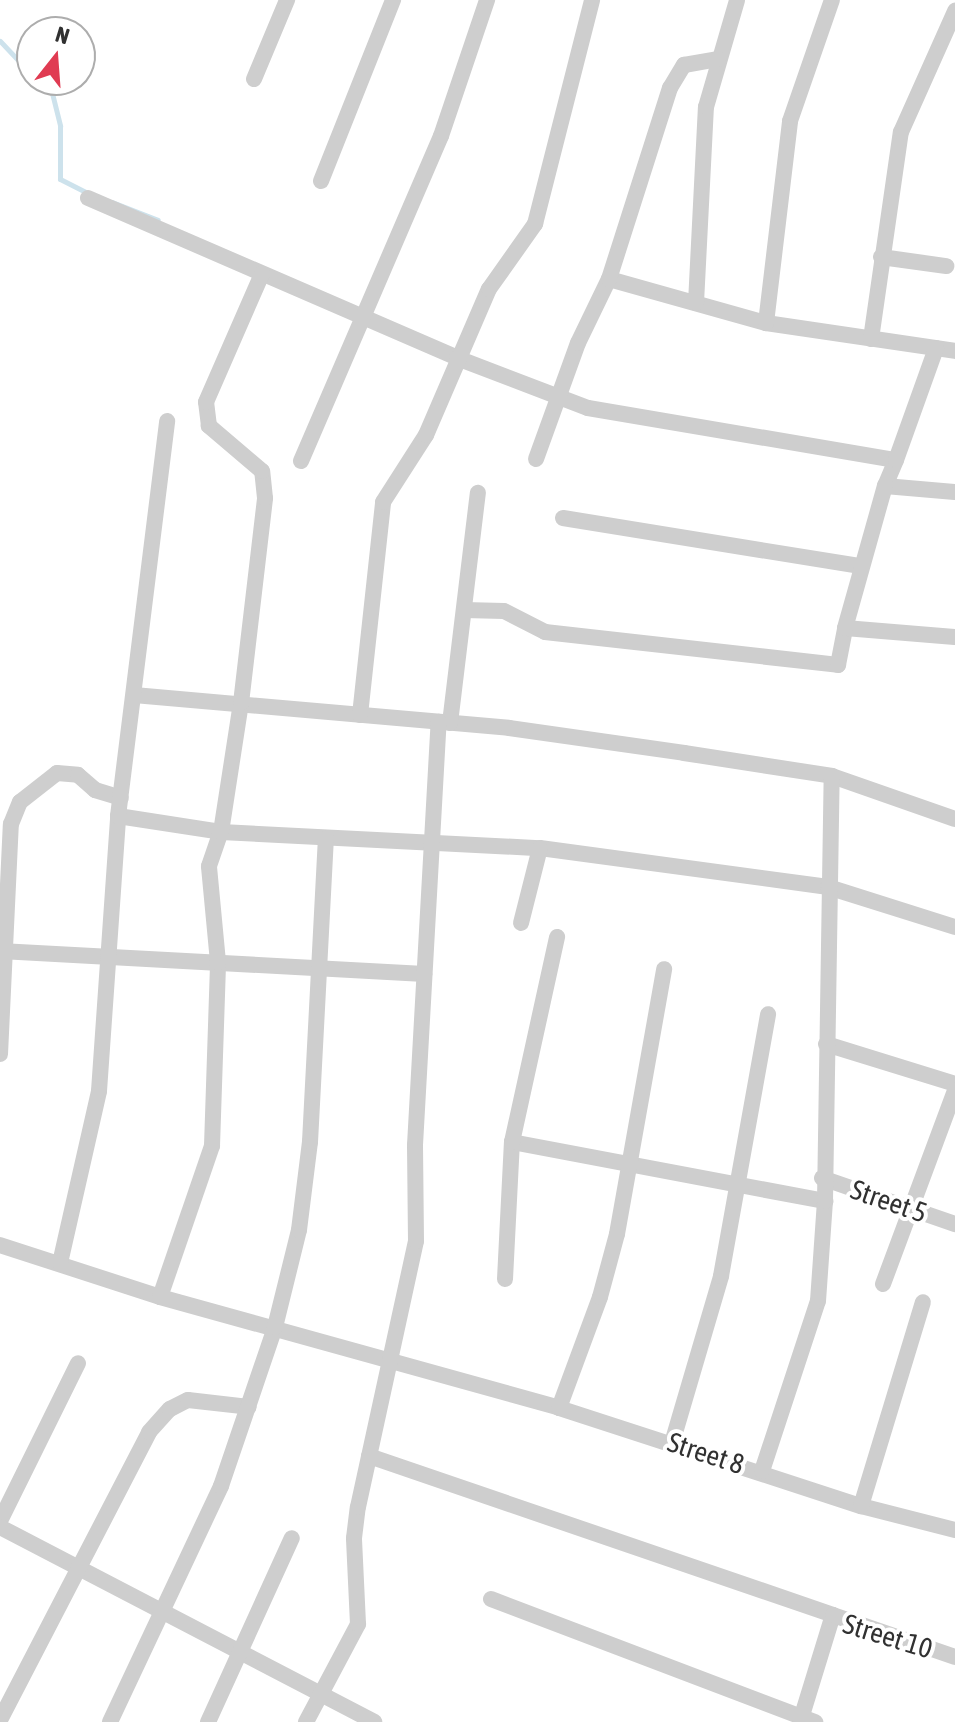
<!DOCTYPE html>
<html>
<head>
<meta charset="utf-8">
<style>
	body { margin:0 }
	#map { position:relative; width:955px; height:1722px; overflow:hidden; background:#fff; font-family:"Asap Condensed",sans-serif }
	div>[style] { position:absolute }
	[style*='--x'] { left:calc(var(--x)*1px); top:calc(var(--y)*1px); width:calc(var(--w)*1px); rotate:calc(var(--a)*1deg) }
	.stream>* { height:5px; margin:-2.5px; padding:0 2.5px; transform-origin:2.5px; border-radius:2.5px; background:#cde2ec }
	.street>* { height:16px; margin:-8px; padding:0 8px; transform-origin:8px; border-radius:8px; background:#cecece }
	span { translate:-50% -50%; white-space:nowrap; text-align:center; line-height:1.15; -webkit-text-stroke:8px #fff; paint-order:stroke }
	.street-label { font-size:28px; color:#313131 }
	.north { position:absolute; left:16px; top:16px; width:80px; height:80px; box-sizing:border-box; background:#fff; border:2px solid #adadad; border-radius:50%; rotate:17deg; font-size:22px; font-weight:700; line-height:32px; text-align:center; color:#313131 }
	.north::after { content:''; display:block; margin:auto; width:28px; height:36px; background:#e03b52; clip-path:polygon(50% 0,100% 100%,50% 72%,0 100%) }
</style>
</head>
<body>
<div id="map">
	<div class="stream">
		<i style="--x:0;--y:41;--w:47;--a:46.7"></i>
		<i style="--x:39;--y:80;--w:15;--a:37"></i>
		<i style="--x:51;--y:89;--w:38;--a:76"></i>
		<i style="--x:60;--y:126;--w:53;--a:90"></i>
		<i style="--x:60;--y:179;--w:31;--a:27"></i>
		<i style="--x:112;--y:202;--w:49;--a:21.4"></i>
	</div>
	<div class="street">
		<i style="--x:254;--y:79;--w:86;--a:-67.3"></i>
		<i style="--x:321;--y:181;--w:195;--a:-68.3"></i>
		<i style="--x:88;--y:198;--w:402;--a:23.4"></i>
		<i style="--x:457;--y:358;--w:140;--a:20.9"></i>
		<i style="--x:588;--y:408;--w:312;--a:9.6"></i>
		<i style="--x:896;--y:460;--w:28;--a:113"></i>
		<i style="--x:885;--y:486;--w:70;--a:4.9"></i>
		<i style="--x:881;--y:257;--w:66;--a:7.9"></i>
		<i style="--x:609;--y:279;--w:163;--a:15.7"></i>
		<i style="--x:766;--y:323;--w:191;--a:8.4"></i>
		<i style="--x:696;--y:303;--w:196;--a:-87.1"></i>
		<i style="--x:706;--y:107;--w:111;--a:-73.8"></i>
		<i style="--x:766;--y:323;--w:203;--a:-83.2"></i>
		<i style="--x:790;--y:121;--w:128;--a:-70.9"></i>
		<i style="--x:871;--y:339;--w:209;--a:-81.8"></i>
		<i style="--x:901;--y:132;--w:133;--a:-65.9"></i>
		<i style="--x:536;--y:459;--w:123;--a:-70.1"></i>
		<i style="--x:578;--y:343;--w:71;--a:-64.2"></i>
		<i style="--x:609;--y:279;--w:201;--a:-72.3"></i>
		<i style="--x:670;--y:88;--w:27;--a:-59"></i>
		<i style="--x:684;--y:65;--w:34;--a:-10"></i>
		<i style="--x:896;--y:460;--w:119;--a:-70.3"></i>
		<i style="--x:301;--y:461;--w:354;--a:-66.7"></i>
		<i style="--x:441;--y:136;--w:144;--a:-71.3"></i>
		<i style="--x:563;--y:518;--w:300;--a:9.2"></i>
		<i style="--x:464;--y:610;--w:40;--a:1.4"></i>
		<i style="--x:504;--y:611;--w:46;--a:27.1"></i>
		<i style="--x:545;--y:632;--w:295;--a:6.4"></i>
		<i style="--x:838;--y:665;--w:38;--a:-79"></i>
		<i style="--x:845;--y:628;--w:110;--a:4.7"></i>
		<i style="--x:845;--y:628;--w:148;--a:-74.3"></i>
		<i style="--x:134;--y:695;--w:376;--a:5"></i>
		<i style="--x:509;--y:728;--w:177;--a:8.1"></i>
		<i style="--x:684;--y:753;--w:150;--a:8.8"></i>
		<i style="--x:832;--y:776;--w:130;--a:19.3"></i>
		<i style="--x:360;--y:715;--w:214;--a:-83.8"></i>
		<i style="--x:383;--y:502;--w:80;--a:-57.3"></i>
		<i style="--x:426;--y:435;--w:159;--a:-66.7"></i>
		<i style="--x:489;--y:289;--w:80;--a:-54.7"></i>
		<i style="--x:535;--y:224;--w:231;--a:-75.7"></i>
		<i style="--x:450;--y:723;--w:232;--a:-83.1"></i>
		<i style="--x:118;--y:816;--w:104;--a:8.8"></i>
		<i style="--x:221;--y:832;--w:319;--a:2.9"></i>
		<i style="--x:540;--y:848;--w:291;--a:7.7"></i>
		<i style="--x:828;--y:887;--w:133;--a:17.5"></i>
		<i style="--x:521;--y:923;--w:77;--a:-75.8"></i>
		<i style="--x:0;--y:951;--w:425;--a:3.1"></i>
		<i style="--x:826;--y:1044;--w:135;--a:17.2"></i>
		<i style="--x:0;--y:1054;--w:230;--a:-87.3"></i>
		<i style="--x:11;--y:824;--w:24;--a:-68"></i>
		<i style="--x:20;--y:802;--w:47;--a:-38.1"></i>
		<i style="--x:57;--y:773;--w:21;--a:5"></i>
		<i style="--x:78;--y:775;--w:23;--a:41"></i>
		<i style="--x:95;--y:790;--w:27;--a:17"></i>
		<i style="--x:512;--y:1142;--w:319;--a:10.7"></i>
		<i style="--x:822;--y:1178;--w:141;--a:19.1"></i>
		<i style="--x:0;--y:1245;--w:168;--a:18"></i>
		<i style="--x:160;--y:1297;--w:414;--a:15.5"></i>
		<i style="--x:559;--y:1408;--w:318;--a:18"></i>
		<i style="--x:861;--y:1506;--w:97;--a:14.3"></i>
		<i style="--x:60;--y:1263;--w:176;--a:-77.2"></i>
		<i style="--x:99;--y:1091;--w:276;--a:-86"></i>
		<i style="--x:118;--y:816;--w:398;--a:-82.9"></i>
		<i style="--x:505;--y:1279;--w:137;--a:-87.1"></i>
		<i style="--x:512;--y:1142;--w:210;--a:-77.6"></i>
		<i style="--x:883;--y:1284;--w:207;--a:-69.6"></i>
		<i style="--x:160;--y:1297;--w:160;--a:-71"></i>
		<i style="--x:212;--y:1146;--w:184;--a:-88.1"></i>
		<i style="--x:218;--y:962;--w:96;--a:-95.4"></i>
		<i style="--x:209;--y:866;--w:36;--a:-71"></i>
		<i style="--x:221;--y:832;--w:131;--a:-81.2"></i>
		<i style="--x:241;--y:703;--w:206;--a:-83.3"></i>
		<i style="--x:265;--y:498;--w:27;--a:-96"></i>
		<i style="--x:262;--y:471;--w:70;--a:-139.7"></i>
		<i style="--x:209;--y:426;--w:24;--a:-97"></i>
		<i style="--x:206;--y:402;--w:140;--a:-66.4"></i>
		<i style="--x:559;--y:1408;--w:118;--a:-69.7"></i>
		<i style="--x:600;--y:1297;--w:65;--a:-74.9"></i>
		<i style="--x:617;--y:1234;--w:269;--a:-79.9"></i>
		<i style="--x:672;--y:1443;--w:174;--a:-73.6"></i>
		<i style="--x:721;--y:1276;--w:266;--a:-79.8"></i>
		<i style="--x:369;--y:1456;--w:490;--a:18.9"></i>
		<i style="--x:762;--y:1471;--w:179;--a:-71.8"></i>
		<i style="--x:818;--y:1301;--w:100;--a:-86"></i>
		<i style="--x:825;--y:1201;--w:425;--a:-89.1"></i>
		<i style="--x:861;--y:1506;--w:213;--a:-73.1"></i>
		<i style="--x:0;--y:1521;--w:176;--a:-63.7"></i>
		<i style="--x:0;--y:1527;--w:422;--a:27.5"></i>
		<i style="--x:491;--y:1599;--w:347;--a:20.8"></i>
		<i style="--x:0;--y:1720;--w:324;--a:-62.6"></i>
		<i style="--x:149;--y:1432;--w:31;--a:-48"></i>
		<i style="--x:170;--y:1409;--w:20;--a:-27"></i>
		<i style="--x:188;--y:1400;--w:61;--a:6.5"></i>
		<i style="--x:110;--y:1722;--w:261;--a:-64.8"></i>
		<i style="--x:221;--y:1486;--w:168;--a:-71.2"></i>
		<i style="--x:275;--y:1327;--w:100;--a:-76.1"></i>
		<i style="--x:299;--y:1230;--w:89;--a:-82.9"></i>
		<i style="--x:310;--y:1142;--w:304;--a:-87"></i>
		<i style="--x:208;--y:1722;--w:202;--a:-65.5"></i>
		<i style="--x:306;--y:1722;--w:111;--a:-62"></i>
		<i style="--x:358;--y:1624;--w:86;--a:-92.7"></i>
		<i style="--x:354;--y:1538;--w:31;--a:-83"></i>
		<i style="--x:358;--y:1507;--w:272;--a:-77.7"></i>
		<i style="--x:416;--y:1241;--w:96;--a:-90.6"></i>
		<i style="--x:415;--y:1145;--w:424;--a:-86.8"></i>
		<i style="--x:800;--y:1722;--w:112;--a:-72.9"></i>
		<i style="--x:833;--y:1615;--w:129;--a:19"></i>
	</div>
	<div class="street-label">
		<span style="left:889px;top:1201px;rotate:19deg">Street 5</span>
		<span style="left:706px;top:1453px;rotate:18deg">Street 8</span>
		<span style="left:888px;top:1636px;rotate:17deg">Street 10</span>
	</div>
	<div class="north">N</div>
</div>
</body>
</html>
